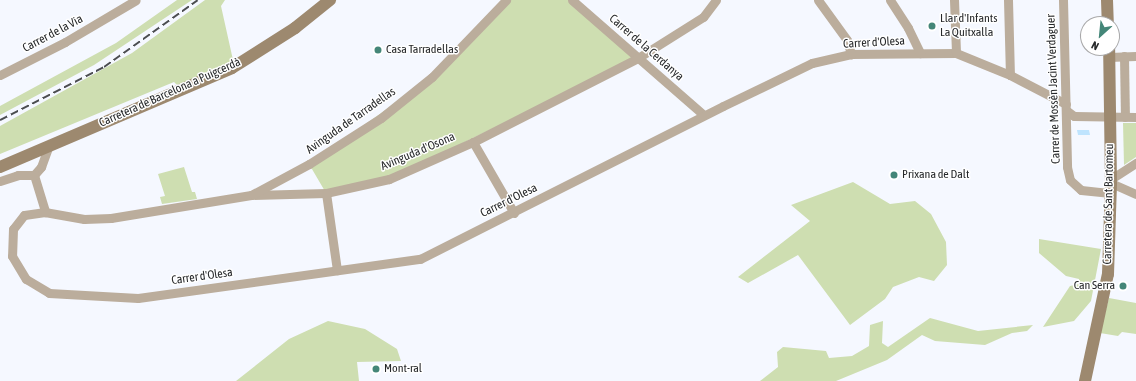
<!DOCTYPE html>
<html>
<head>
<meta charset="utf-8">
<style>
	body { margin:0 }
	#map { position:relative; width:1136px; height:381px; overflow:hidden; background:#f5f8ff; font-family:"Asap Condensed",sans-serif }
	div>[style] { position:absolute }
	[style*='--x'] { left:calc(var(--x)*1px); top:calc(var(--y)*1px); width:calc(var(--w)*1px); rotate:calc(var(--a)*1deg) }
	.green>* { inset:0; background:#cedeb1 }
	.water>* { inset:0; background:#bfe4fe }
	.street>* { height:9px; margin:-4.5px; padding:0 4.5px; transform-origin:4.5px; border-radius:4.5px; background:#bbad9c }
	.secondary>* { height:12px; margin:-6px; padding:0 6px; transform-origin:6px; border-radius:6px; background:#9d896f }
	.rail>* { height:2px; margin-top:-1px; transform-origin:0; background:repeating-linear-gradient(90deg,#4b4d50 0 8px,transparent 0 12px) }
	.dots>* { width:11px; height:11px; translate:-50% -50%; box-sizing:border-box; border:2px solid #fff; border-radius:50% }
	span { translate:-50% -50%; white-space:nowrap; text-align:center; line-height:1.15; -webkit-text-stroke:3px #fff; paint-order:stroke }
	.poi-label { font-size:12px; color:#27292b }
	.left { translate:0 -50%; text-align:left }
	.right { translate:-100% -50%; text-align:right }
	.street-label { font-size:12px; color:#27292b }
	.north { position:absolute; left:1080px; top:16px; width:40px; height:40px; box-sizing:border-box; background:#fff; border:1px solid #a9a9aa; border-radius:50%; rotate:207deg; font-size:11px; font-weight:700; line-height:16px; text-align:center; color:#27292b }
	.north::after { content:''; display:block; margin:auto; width:14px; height:18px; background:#448678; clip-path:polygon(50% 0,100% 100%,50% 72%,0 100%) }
</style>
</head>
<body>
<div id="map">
	<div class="green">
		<i style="clip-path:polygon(177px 0,192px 0,94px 65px,0 115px,0 106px,116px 43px)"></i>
		<i style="clip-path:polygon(205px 0,225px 0,221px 6px,233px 60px,230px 65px,178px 86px,174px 82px,0 154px,0 126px,132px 53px)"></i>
		<i style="clip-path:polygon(506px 0,572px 0,639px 57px,389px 179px,326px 193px,309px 164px,432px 77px)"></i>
		<i style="clip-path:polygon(1123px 123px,1136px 123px,1136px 157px,1124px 165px)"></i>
		<i style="clip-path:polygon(184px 167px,192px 192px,195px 192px,197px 199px,162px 204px,160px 197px,165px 196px,158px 174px)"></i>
		<i style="clip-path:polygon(853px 182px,890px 204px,915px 201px,931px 214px,946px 242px,947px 265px,934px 281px,919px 277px,893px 287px,885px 299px,850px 325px,798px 255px,748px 283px,738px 277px,810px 221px,791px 205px)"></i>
		<i style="clip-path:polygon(1039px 239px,1101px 249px,1091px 301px,1074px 321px,1043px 327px,1070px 286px,1079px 284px,1079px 279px,1066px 276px,1039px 253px)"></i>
		<i style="clip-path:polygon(1109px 298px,1136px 303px,1136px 334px,1122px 332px,1118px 336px,1100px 333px)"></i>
		<i style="clip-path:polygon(930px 318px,978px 331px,1033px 325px,1027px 331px,1012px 333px,985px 345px,935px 341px,922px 335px,887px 360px,836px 381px,760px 381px,778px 367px,777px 352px,783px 347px,826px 351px,829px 358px,852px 356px,869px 346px,870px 325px,883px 321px,882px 343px,888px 347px)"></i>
		<i style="clip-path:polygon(328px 321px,365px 329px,397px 349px,401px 361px,357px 362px,359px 381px,236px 381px,289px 339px)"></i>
	</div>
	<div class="water">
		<i style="clip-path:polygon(1077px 130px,1089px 130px,1090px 135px,1078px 135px)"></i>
	</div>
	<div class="street">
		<i style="--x:572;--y:0;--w:175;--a:41.1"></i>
		<i style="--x:716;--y:0;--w:21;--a:127"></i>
		<i style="--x:703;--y:17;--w:77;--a:147.8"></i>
		<i style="--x:638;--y:58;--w:185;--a:153"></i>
		<i style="--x:473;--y:142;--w:92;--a:156.2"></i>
		<i style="--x:389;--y:179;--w:65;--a:167.5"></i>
		<i style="--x:326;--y:193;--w:75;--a:178.5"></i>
		<i style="--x:251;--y:195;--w:142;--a:170.7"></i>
		<i style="--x:111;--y:218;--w:27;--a:178"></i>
		<i style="--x:84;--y:219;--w:40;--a:-170"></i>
		<i style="--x:45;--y:212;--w:21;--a:172"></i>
		<i style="--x:24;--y:215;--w:18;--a:128"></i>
		<i style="--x:13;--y:229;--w:27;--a:92"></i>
		<i style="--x:12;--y:256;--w:27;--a:59"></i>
		<i style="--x:26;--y:279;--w:27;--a:31"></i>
		<i style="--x:49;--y:293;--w:89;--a:3.2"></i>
		<i style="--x:138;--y:298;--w:285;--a:-7.9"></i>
		<i style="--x:420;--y:259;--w:339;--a:-26.8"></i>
		<i style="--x:723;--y:106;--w:99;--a:-25.8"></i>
		<i style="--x:812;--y:63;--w:40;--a:-13"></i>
		<i style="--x:851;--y:54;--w:105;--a:-0.5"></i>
		<i style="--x:956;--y:53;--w:58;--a:22.2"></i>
		<i style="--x:1010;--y:75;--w:63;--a:27.4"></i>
		<i style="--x:818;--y:0;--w:49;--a:54.1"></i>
		<i style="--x:847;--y:40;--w:15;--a:74"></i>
		<i style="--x:890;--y:0;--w:33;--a:57"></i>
		<i style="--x:908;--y:28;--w:28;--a:64"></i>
		<i style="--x:954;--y:0;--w:53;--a:87.8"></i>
		<i style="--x:1008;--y:0;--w:75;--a:88.5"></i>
		<i style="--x:1063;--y:0;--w:167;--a:88.6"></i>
		<i style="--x:1067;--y:167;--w:13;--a:77"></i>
		<i style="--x:1070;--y:180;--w:15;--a:42"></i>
		<i style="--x:1081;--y:190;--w:30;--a:6"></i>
		<i style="--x:1124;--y:56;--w:61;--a:89.1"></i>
		<i style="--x:1109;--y:57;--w:27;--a:-2"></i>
		<i style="--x:0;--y:75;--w:73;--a:-26.9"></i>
		<i style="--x:65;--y:42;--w:82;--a:-30.6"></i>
		<i style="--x:1066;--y:110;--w:10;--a:37"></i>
		<i style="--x:1074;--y:116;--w:62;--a:0.9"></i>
		<i style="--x:473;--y:142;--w:82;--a:60"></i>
		<i style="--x:34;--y:175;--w:39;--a:73"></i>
		<i style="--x:34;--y:175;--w:11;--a:-49"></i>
		<i style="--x:41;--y:167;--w:20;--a:-70"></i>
		<i style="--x:1111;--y:179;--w:30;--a:-33"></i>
		<i style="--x:0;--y:181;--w:19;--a:-18"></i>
		<i style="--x:18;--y:175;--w:16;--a:0"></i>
		<i style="--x:1111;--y:183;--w:27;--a:24"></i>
		<i style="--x:326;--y:193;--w:78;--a:81.9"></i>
		<i style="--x:253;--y:194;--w:64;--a:-28.2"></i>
		<i style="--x:309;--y:164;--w:85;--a:-32.6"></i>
		<i style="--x:381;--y:118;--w:65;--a:-38.8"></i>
		<i style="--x:432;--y:77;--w:107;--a:-46.1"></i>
	</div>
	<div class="secondary">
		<i style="--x:1107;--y:0;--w:24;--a:88"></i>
		<i style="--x:0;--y:167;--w:252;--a:-23.1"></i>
		<i style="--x:232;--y:68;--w:75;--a:-32.4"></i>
		<i style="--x:295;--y:28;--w:45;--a:-38.7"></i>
		<i style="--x:1085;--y:381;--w:109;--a:-77.9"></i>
		<i style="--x:1108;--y:274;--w:91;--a:-88.1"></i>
		<i style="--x:1111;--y:183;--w:135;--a:-90.8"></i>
	</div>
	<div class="rail">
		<i style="--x:0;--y:120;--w:117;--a:-27"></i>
		<i style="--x:104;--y:67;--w:115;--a:-35.5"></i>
	</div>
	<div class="dots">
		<i style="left:932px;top:26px;background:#448678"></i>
		<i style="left:378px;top:50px;background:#448678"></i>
		<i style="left:894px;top:175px;background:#448678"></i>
		<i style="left:1123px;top:286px;background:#448678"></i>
		<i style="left:376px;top:369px;background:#448678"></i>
	</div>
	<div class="poi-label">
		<span class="left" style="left:940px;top:26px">Llar d'Infants<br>La Quitxalla</span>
		<span class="left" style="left:386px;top:50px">Casa Tarradellas</span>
		<span class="left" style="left:902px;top:175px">Prixana de Dalt</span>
		<span class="right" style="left:1115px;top:286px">Can Serra</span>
		<span class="left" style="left:384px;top:369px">Mont-ral</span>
	</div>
	<div class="street-label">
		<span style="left:53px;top:34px;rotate:-28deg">Carrer de la Via</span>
		<span style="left:874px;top:43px;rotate:-3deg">Carrer d'Olesa</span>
		<span style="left:646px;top:48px;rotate:41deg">Carrer de la Cerdanya</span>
		<span style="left:1054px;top:89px;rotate:-92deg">Carrer de Mossèn Jacint Verdaguer</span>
		<span style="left:170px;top:93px;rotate:-24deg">Carretera de Barcelona a Puigcerdà</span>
		<span style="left:351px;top:121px;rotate:-35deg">Avinguda de Tarradellas</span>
		<span style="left:418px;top:152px;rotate:-23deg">Avinguda d'Osona</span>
		<span style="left:509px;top:201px;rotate:-26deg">Carrer d'Olesa</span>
		<span style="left:1109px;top:204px;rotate:-89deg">Carretera de Sant Bartomeu</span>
		<span style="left:202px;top:277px;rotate:-8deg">Carrer d'Olesa</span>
	</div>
	<div class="north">N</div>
</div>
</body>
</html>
